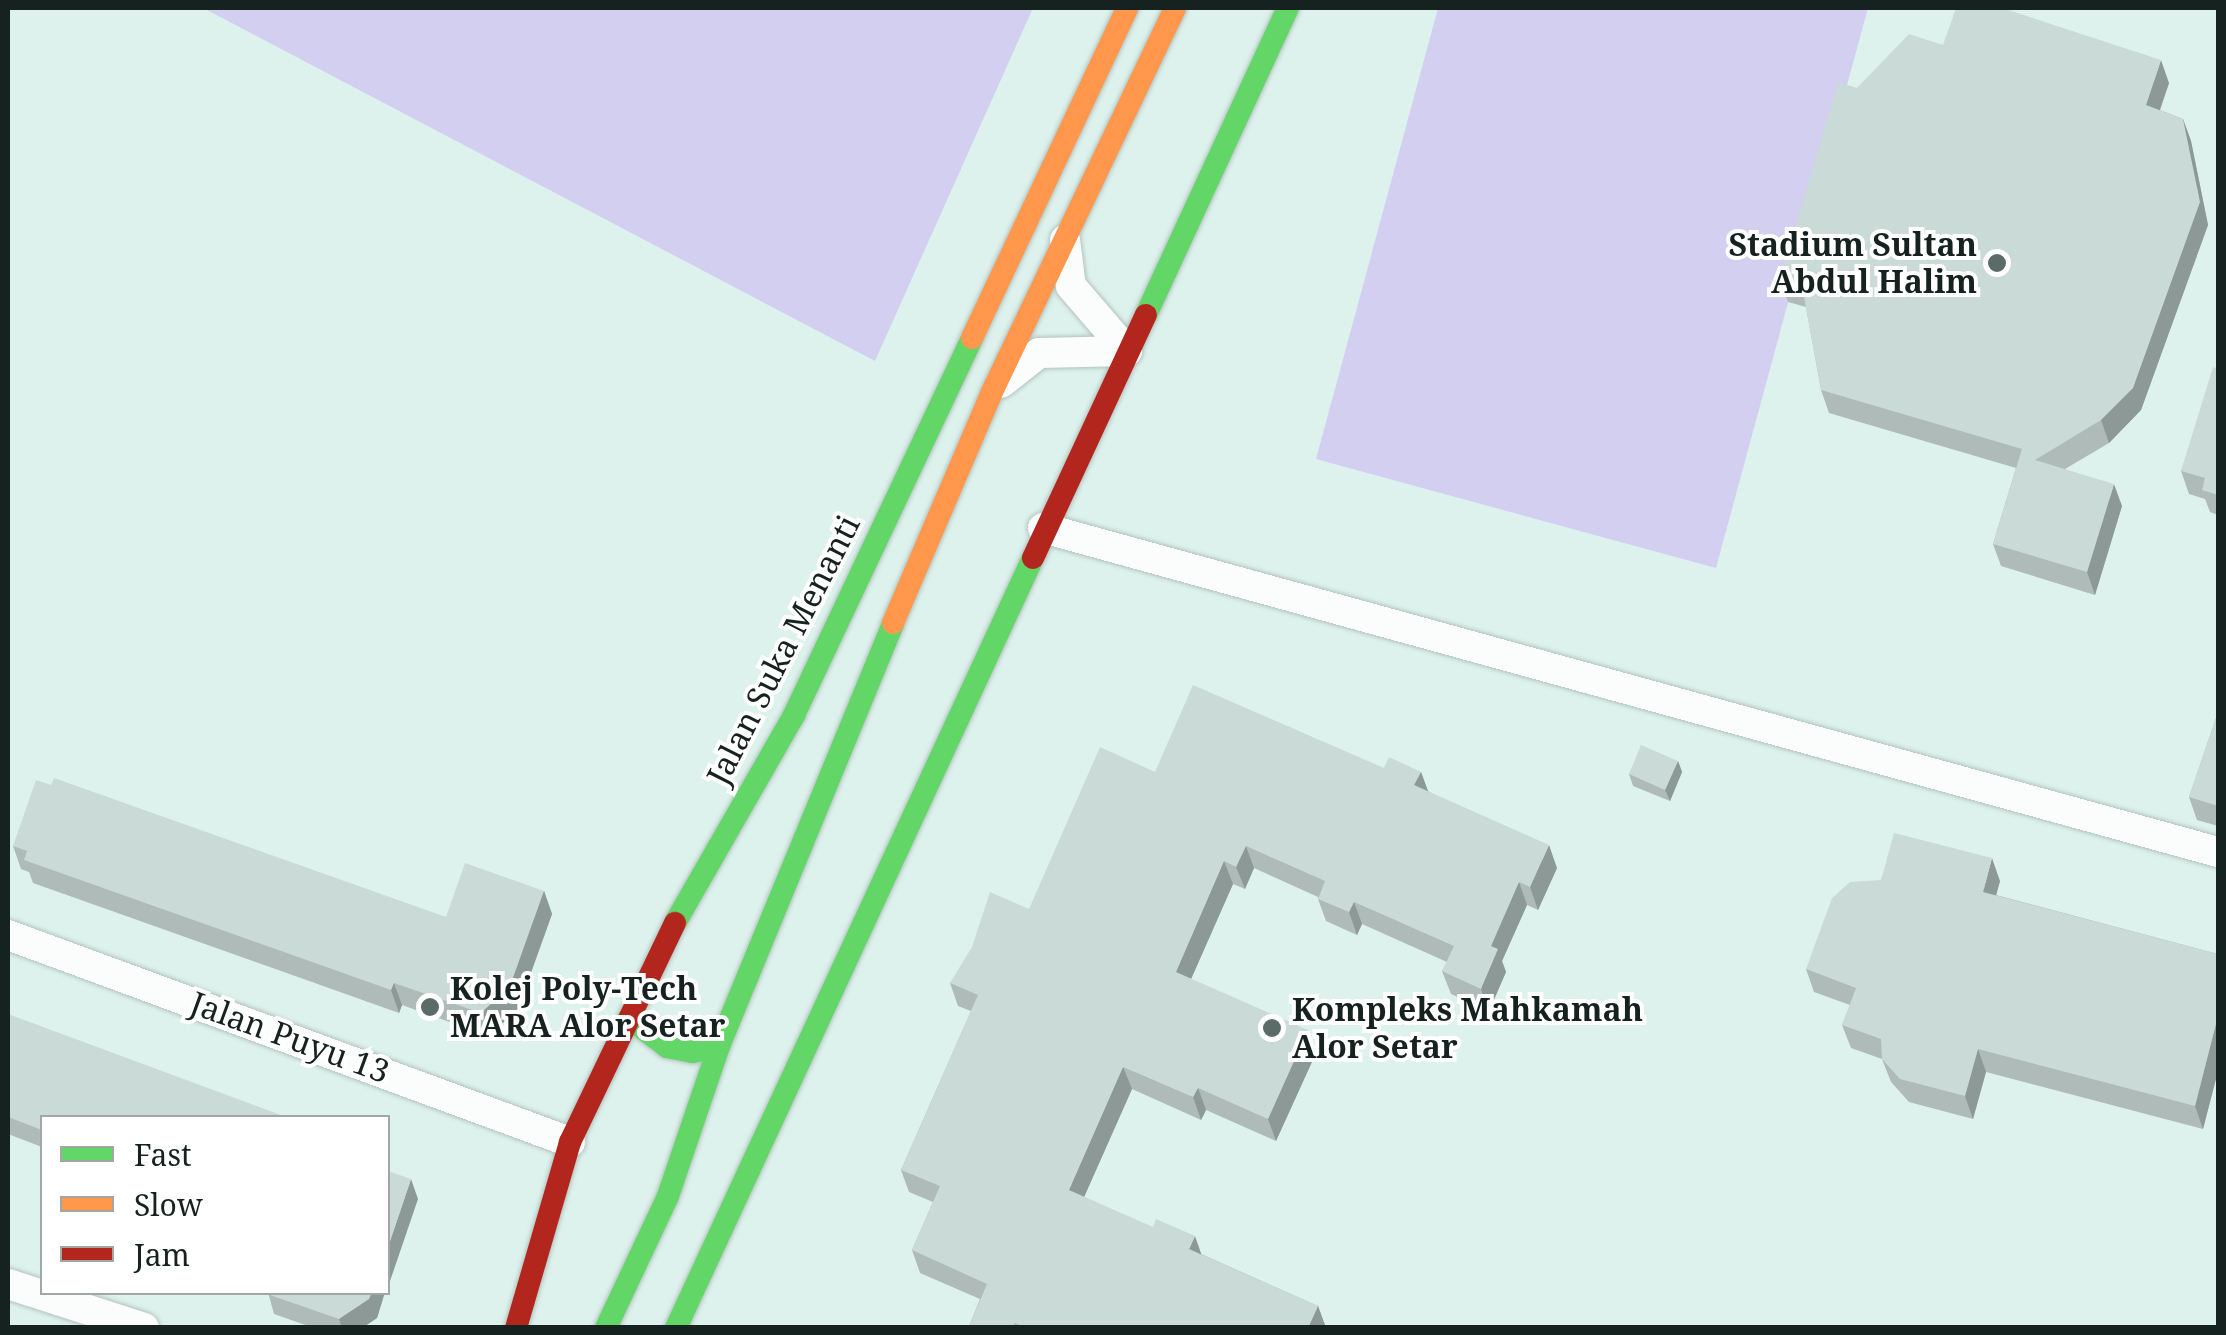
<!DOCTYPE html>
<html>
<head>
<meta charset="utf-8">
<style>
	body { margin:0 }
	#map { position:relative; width:2226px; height:1335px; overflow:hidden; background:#def2ed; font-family:"Noto Serif",serif }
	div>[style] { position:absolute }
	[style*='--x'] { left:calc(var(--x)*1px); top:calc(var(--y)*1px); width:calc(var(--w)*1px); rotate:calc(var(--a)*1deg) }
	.green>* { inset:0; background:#d3cff1 }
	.roads { filter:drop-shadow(0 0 2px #b3c3bf) drop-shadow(0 0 2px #b3c3bf) }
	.street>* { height:30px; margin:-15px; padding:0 15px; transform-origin:15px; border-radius:15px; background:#fafdfc }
	.fast>* { height:22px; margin:-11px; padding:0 11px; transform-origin:11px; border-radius:11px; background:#63d668 }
	.slow>* { height:22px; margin:-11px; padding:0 11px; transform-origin:11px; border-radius:11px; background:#ff974d }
	.jam>* { height:22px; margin:-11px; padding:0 11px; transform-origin:11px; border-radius:11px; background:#b3261e }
	.wall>* { inset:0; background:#aebbb8 }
	.shaded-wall>* { inset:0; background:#8d9996 }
	.building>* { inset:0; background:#cadad6 }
	.dots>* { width:28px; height:28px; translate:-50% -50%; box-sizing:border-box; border:5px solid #fff; border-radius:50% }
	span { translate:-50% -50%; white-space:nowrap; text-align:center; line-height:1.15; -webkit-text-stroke:8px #fff; paint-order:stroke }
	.poi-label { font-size:32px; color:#15221f; font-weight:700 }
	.right { translate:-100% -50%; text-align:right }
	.left { translate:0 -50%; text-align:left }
	.street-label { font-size:32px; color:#15221f }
	.frame { position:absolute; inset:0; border:10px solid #15221f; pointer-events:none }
	.legend { position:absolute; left:40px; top:1115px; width:350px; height:180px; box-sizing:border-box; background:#fff; border:2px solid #a1a7a5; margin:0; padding:12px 18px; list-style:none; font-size:30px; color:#15221f }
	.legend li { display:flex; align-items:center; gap:20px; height:50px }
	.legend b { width:50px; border:2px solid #a1a7a5 }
</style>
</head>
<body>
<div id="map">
	<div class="green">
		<i style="clip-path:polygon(203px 8px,1033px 8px,875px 361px)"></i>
		<i style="clip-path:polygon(1438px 8px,1868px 8px,1716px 568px,1316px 459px)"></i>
	</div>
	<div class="roads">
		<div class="street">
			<i style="--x:1065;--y:240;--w:46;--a:82.6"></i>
			<i style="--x:1071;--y:286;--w:86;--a:49.3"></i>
			<i style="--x:1001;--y:383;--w:48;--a:-38.3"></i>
			<i style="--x:1039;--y:353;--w:88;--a:-1.3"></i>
			<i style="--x:1043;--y:528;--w:1219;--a:15.42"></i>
			<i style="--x:8;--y:935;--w:599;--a:20.22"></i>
			<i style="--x:8;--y:1284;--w:143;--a:17.9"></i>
		</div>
		<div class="fast">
			<i style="--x:1146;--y:315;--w:338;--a:-65.2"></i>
			<i style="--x:675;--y:923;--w:240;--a:-60.2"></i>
			<i style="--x:794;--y:715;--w:417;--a:-64.7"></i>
			<i style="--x:629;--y:1018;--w:48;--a:37.3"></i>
			<i style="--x:667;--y:1047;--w:26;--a:11"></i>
			<i style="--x:693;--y:1052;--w:27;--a:-13"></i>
			<i style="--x:606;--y:1328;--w:146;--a:-64.8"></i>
			<i style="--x:668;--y:1196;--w:158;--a:-71.2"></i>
			<i style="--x:719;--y:1046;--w:457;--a:-67.6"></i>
			<i style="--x:676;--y:1328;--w:849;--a:-65.13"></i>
		</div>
		<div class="slow">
			<i style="--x:972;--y:338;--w:365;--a:-64.8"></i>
			<i style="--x:893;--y:623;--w:249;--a:-66.8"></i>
			<i style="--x:991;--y:394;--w:428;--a:-64.5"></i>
		</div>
		<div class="jam">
			<i style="--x:1033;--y:558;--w:268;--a:-65.1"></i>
			<i style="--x:516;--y:1328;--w:194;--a:-73.8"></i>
			<i style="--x:570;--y:1142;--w:243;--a:-64.4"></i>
		</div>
	</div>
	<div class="wall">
		<i style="clip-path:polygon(1943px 45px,2169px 83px,2160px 110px,2183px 119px,2191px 141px,2208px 225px,2141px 410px,2109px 443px,2065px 469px,2122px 506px,2095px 595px,2001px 566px,1993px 544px,2016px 468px,1829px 413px,1821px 390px,1806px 307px,1788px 302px,1780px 279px,1857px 88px)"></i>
		<i style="clip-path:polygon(2218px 369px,2218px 515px,2210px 512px,2205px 499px,2189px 494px,2181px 471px)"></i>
		<i style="clip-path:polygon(2218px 712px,2218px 826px,2197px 820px,2189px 797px)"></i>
		<i style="clip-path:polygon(1678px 761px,1682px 772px,1670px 801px,1633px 786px,1629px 774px)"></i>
		<i style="clip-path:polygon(1384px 768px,1421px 772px,1428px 791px,1557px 868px,1538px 910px,1527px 905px,1502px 961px,1506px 972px,1489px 1011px,1451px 994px,1442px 971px,1447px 962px,1362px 924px,1357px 935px,1326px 921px,1318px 899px,1318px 897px,1254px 868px,1245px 889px,1233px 884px,1191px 979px,1316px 1053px,1276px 1141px,1206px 1110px,1201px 1120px,1132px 1089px,1084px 1197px,1201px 1254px,1318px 1306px,1326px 1328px,969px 1328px,969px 1326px,980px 1299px,920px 1273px,912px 1250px,933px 1202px,909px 1192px,901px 1170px,971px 1011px,958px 1006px,950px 983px,1029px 909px,1155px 772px)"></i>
		<i style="clip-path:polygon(13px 846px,446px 917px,544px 891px,552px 914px,518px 1009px,489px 1036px,402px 1005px,399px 1013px,33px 883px,29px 872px,21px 869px)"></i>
		<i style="clip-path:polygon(2000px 881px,1996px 895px,2218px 954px,2218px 1071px,2203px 1129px,1986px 1072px,1973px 1119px,1909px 1102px,1891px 1082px,1882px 1059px,1851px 1048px,1842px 1025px,1850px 1005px,1814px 992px,1806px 969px)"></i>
		<i style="clip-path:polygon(8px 1014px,42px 1118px,42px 1147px,8px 1134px)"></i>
		<i style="clip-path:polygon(268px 1292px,385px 1292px,377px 1318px,362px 1328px,314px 1328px,274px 1314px)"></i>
	</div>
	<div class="shaded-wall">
		<i style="clip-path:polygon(2161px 60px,2169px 83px,2154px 127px,2146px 105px)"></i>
		<i style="clip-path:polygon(2183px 119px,2191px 141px,2208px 225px,2141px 410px,2109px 443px,2101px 420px)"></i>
		<i style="clip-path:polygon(2114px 484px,2122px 506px,2095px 595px,2087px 572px)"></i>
		<i style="clip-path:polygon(1678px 761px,1682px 772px,1670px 801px,1665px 790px)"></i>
		<i style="clip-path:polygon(1421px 772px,1429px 794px,1414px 785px)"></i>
		<i style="clip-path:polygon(1549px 845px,1557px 868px,1538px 910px,1530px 887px)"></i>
		<i style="clip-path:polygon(1246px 846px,1254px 868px,1245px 889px,1236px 867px)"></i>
		<i style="clip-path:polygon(1992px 858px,2000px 881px,1991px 914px,1983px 892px)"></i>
		<i style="clip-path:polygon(1224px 861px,1233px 884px,1184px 995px,1176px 972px)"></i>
		<i style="clip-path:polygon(1519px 882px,1527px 905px,1502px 961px,1506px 972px,1489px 1011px,1481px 989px,1491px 946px)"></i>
		<i style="clip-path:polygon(544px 891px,552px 914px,518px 1009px,489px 1036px,481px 1013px)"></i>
		<i style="clip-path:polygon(1354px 902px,1362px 924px,1357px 935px,1349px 912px)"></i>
		<i style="clip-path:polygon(394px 983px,402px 1005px,399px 1013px,391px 990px)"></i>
		<i style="clip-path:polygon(2218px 1016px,2218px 1071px,2203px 1129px,2195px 1106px)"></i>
		<i style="clip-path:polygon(1308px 1030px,1316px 1053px,1276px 1141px,1268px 1119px)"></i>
		<i style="clip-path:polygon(1978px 1049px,1986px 1072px,1973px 1119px,1965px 1096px)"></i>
		<i style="clip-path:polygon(1123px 1067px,1132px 1089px,1077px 1213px,1069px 1190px)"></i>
		<i style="clip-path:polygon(1198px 1088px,1206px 1110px,1201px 1120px,1193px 1097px)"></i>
		<i style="clip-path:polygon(411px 1179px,418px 1199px,388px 1287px,388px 1247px)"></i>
		<i style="clip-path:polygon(1195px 1236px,1203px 1259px,1189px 1249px)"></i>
		<i style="clip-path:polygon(372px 1292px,385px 1292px,377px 1318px,362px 1328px,342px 1328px,339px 1319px)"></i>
		<i style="clip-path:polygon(1318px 1306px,1326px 1328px,1308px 1328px)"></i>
	</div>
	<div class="building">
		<i style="clip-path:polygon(1956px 8px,2002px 8px,2161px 60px,2146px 105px,2183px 119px,2200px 202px,2133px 388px,2101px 420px,2035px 460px,2114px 484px,2087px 572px,1993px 544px,2022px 449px,1821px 390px,1802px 286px,1780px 279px,1838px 82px,1857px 88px,1909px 34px,1943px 45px)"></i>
		<i style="clip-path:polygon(2213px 367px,2218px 369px,2218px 495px,2202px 490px,2205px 478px,2181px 471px)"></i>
		<i style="clip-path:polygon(1193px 685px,1384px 768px,1389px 757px,1421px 772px,1414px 785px,1549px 845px,1530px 887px,1519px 882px,1491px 946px,1498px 949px,1481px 989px,1442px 971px,1454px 946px,1354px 902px,1349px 912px,1318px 899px,1325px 881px,1246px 846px,1236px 867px,1224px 861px,1176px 972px,1308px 1030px,1268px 1119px,1198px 1088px,1193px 1097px,1123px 1067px,1069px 1190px,1153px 1227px,1156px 1219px,1195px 1236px,1189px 1249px,1318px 1306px,1308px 1328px,1026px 1328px,1015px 1323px,1012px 1328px,973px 1328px,969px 1326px,987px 1284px,912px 1250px,940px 1186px,901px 1170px,978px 995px,950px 983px,972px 947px,990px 892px,1029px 909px,1100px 747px,1155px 772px)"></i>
		<i style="clip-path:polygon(2218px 712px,2218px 806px,2189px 797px)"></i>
		<i style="clip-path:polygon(1641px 745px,1678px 761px,1665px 790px,1629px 774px)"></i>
		<i style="clip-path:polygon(54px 778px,446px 917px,465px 863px,544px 891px,510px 986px,481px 1013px,394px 983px,391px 990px,24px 860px,27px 851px,13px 846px,36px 780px,51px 785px)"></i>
		<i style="clip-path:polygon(1894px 833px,1992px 858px,1983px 892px,2218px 954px,2218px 1016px,2195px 1106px,1978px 1049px,1965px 1096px,1900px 1079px,1882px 1059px,1881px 1039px,1842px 1025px,1856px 988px,1806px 969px,1832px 898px,1850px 882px,1881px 880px)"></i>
		<i style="clip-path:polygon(8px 1014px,289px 1118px,42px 1118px,42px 1130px,8px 1117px)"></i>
		<i style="clip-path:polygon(388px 1171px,411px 1179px,388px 1247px)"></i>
		<i style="clip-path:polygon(268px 1292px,372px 1292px,369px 1299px,339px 1319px,267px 1294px)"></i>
	</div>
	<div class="dots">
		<i style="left:1997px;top:263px;background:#5b6b67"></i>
		<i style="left:430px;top:1007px;background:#5b6b67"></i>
		<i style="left:1272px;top:1028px;background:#5b6b67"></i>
	</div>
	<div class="poi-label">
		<span class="right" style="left:1977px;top:263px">Stadium Sultan<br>Abdul Halim</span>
		<span class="left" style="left:450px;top:1007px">Kolej Poly-Tech<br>MARA Alor Setar</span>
		<span class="left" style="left:1292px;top:1028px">Kompleks Mahkamah<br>Alor Setar</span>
	</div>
	<div class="street-label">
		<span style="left:783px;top:650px;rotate:-63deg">Jalan Suka Menanti</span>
		<span style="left:290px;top:1037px;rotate:20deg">Jalan Puyu 13</span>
	</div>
	<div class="frame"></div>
	<ul class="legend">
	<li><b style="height:12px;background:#63d668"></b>Fast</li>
	<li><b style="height:12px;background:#ff974d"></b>Slow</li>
	<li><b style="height:12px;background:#b3261e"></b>Jam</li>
	</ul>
</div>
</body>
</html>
